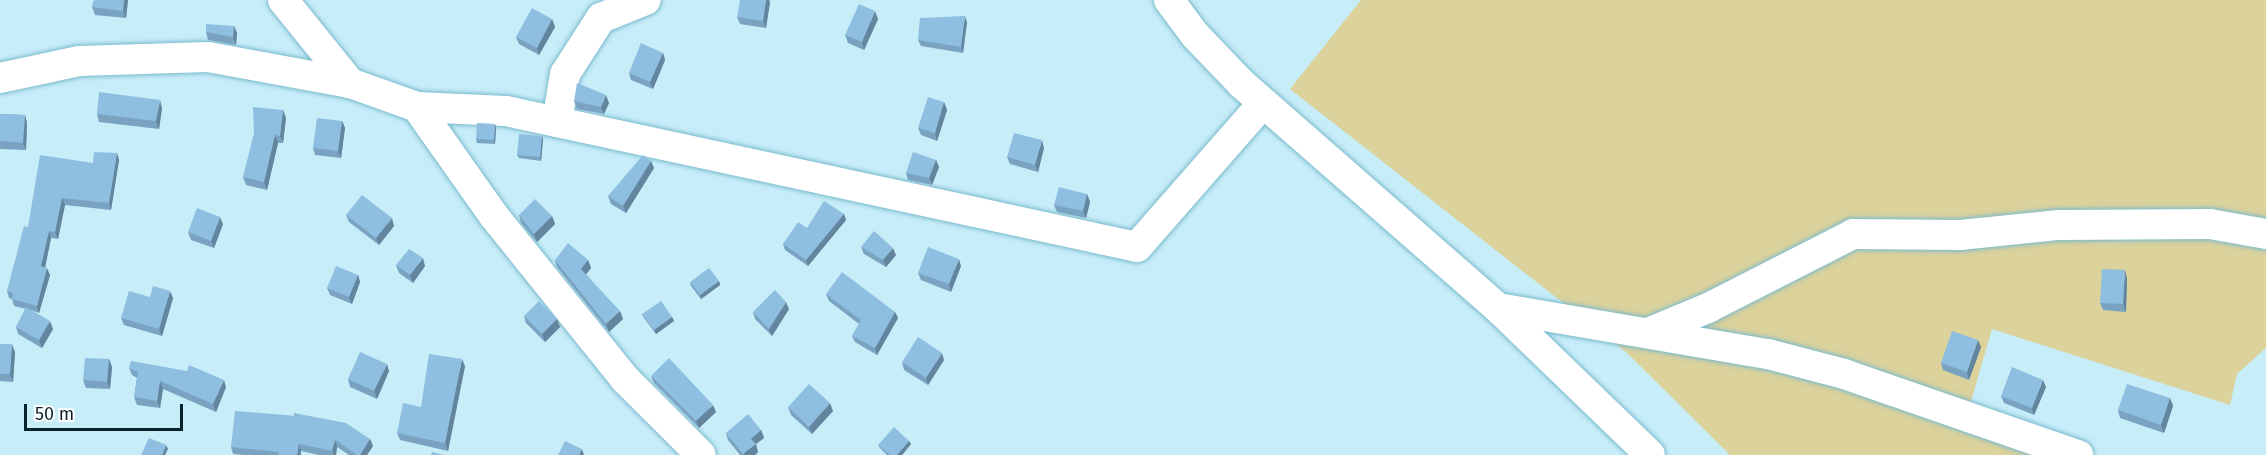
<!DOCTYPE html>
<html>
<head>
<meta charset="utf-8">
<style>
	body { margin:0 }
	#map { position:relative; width:2266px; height:455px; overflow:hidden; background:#c7edf9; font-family:"Fira Sans",sans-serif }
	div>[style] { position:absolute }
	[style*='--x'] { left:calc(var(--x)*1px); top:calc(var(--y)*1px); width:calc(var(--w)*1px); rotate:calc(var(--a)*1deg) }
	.green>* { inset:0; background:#dbd29c }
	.roads { filter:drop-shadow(0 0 2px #7bbacd) drop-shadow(0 0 2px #7bbacd) }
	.minor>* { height:30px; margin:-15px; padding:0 15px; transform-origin:15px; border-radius:15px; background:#fff }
	.wall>* { inset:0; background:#7aa3c1 }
	.shaded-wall>* { inset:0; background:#63859d }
	.building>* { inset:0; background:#8ebee0 }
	span { translate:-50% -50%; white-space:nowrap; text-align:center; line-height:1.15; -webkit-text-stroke:6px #fff; paint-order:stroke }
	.scale { position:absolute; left:24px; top:404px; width:159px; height:27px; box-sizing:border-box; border:3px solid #08232b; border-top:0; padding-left:8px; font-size:18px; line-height:21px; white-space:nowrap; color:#08232b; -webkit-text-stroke:4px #fff; paint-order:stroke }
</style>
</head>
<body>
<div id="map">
	<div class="green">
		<i style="clip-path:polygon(1361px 0,2266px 0,2266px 348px,2237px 374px,2230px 405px,1992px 329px,1965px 422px,2045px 455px,1730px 455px,1627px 353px,1290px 89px)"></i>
	</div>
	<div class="roads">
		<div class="minor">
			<i style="--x:283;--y:0;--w:107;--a:51.1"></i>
			<i style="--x:350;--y:83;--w:71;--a:19.7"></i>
			<i style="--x:417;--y:107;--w:133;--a:54.8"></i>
			<i style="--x:494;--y:216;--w:209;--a:51.2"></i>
			<i style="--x:625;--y:379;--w:107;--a:45"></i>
			<i style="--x:1169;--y:0;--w:44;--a:53.4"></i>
			<i style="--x:1195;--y:35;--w:68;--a:46.2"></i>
			<i style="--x:1242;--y:84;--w:340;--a:41.2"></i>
			<i style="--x:1498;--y:308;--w:211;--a:44"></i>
			<i style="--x:0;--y:78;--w:81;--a:-12.1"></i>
			<i style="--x:79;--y:61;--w:129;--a:-1.8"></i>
			<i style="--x:208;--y:57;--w:144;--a:10.4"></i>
			<i style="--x:417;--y:107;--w:89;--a:2.6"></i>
			<i style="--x:506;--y:111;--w:645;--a:12.16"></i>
			<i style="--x:1137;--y:247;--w:191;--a:-48.8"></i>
			<i style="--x:557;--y:122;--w:49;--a:-80.5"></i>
			<i style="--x:565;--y:74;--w:67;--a:-57.3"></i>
			<i style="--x:601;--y:18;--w:48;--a:-21.8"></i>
			<i style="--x:1498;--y:308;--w:274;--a:9.7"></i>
			<i style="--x:1768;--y:354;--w:79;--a:14.7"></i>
			<i style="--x:1844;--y:374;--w:248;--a:19.1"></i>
			<i style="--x:1650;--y:332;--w:63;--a:-22.5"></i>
			<i style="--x:1708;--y:308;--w:163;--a:-27"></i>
			<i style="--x:1853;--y:234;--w:107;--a:0.5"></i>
			<i style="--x:1960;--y:235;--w:100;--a:-5.8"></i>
			<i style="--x:2059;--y:225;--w:151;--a:-0.4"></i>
			<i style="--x:2210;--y:224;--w:57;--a:10.1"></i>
		</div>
	</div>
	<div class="wall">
		<i style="clip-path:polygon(94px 0,128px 0,126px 18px,95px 15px,92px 7px)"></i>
		<i style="clip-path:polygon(770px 2px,766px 28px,740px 24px,737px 17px)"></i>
		<i style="clip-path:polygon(552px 19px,555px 27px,539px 55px,519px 44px,516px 37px)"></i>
		<i style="clip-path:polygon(878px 19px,864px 50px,848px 43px,845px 35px)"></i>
		<i style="clip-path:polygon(967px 22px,963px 53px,921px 46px,918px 40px)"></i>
		<i style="clip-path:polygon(234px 26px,237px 33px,236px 45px,208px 40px,206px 32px)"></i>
		<i style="clip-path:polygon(663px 53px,665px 60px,653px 89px,631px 80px,629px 73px)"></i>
		<i style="clip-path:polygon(574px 101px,609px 103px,604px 114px,577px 109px)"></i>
		<i style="clip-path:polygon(944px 102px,947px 110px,937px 141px,921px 135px,918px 128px)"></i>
		<i style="clip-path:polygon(162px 108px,159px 129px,99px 122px,97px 114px)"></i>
		<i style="clip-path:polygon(283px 110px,286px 118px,283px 143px,278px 143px,267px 190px,246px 185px,243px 177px)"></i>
		<i style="clip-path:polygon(0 114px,25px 115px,27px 123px,26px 150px,0 149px)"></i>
		<i style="clip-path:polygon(342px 121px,345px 128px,341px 158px,315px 155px,313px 148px)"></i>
		<i style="clip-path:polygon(495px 124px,496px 128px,495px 144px,477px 143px,476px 139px)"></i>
		<i style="clip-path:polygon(542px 136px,543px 140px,541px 161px,519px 158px,517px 155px)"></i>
		<i style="clip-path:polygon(1044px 148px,1038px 172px,1010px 164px,1007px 157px)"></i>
		<i style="clip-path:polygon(117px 153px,119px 160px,111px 210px,65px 205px,58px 239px,51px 238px,45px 267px,50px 275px,39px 313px,31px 310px,53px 329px,42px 348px,18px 334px,16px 327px,26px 309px,14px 306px,12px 299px,9px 298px,7px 291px,28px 227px,93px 163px)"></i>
		<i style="clip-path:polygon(936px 160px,939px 167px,932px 185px,908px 180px,906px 173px)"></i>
		<i style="clip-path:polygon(651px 161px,654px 168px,626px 213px,611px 204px,608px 196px)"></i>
		<i style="clip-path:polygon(1087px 194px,1090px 202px,1086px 218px,1057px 212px,1054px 205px)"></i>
		<i style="clip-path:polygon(844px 214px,846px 220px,808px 266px,785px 250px,783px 244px,807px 228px)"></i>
		<i style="clip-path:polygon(346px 215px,394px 226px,379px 245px,349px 222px)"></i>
		<i style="clip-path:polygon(519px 215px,552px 216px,555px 224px,537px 242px,521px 223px)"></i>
		<i style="clip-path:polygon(223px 224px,214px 248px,191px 240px,188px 232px)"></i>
		<i style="clip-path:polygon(861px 247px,896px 255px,886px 267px,864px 254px)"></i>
		<i style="clip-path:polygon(555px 260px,588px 260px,591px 268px,586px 274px,623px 319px,609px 332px,557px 267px)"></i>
		<i style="clip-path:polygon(396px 265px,425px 266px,413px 283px,399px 273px)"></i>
		<i style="clip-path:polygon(961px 266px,951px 292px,921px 280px,918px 273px)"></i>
		<i style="clip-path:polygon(358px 275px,360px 282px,352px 304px,330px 295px,327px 288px)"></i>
		<i style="clip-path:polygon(2127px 278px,2126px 312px,2103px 310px,2100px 303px)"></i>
		<i style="clip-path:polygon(719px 281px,720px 285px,701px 299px,691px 286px,690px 282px)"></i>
		<i style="clip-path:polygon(826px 294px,895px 312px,898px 318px,877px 355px,855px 342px,852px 336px,859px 324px,829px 301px)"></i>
		<i style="clip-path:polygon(150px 297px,173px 298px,162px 336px,124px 325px,121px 318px)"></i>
		<i style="clip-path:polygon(789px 309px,772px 336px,755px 319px,753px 312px)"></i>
		<i style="clip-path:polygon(642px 314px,672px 317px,674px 321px,656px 334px,644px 318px)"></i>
		<i style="clip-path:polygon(524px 316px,557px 319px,560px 327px,545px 342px,526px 323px)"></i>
		<i style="clip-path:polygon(0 344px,15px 352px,13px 382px,0 381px)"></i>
		<i style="clip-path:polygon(1981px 347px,1969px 380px,1943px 370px,1941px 363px)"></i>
		<i style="clip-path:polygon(109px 359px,112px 367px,110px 389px,86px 388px,83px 380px)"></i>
		<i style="clip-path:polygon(944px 360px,928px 385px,904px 370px,902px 362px)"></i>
		<i style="clip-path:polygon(465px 366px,448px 451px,400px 440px,397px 433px,421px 407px)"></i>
		<i style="clip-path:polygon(129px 368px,226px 387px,216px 412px,163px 389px,160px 408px,137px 405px,134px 397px,137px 378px,132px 375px)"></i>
		<i style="clip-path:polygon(389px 371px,377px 399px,350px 387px,348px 379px)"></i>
		<i style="clip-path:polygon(651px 376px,716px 412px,699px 428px,654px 383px)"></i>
		<i style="clip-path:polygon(2046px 387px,2034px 415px,2004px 403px,2001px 396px)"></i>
		<i style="clip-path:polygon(2170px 398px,2173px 406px,2164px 433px,2120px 418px,2118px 410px)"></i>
		<i style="clip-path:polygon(788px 407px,833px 411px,812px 434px,791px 415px)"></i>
		<i style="clip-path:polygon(294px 413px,370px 439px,373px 446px,367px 455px,349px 455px,337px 447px,336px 455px,319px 455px,301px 451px,301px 455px,243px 455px,233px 454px,231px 447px,295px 416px)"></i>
		<i style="clip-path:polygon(761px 430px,764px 438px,756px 444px,758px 452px,755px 455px,740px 455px,728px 440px,726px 433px)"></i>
		<i style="clip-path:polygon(909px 441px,911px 444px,902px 455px,887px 455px,880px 448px,878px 445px)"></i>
	</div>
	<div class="shaded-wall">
		<i style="clip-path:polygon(124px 0,128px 0,126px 18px,123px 11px)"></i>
		<i style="clip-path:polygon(766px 0,769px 0,770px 2px,766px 28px,763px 21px)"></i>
		<i style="clip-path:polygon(875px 11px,878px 19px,864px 50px,862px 42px)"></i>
		<i style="clip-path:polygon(965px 16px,967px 22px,963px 53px,961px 47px)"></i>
		<i style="clip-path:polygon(552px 19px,555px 27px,539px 55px,537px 48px)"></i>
		<i style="clip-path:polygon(234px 26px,237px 33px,236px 45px,233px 37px)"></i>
		<i style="clip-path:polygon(663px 53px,665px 60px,653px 89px,650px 82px)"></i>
		<i style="clip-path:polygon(606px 95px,609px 103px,604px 114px,601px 107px)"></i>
		<i style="clip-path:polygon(160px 100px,162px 108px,159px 129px,156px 121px)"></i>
		<i style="clip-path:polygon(944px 102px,947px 110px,937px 141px,935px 133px)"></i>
		<i style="clip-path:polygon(283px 110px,286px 118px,283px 143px,280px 136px)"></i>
		<i style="clip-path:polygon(25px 115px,27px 123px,26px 150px,23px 143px)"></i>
		<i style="clip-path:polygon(342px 121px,345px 128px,341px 158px,338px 151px)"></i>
		<i style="clip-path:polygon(495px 124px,496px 128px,495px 144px,494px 140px)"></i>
		<i style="clip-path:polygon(275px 135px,278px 143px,267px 190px,264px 182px)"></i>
		<i style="clip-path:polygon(542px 136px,543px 140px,541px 161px,540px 157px)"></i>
		<i style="clip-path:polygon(1042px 140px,1044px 148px,1038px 172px,1035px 165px)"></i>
		<i style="clip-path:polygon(117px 153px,119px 160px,111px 210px,109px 203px)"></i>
		<i style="clip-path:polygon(936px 160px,939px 167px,932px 185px,929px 178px)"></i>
		<i style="clip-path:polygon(651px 161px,654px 168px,626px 213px,623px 206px)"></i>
		<i style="clip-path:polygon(1087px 194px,1090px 202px,1086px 218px,1083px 211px)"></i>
		<i style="clip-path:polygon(62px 198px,65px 205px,58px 239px,55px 232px)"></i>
		<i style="clip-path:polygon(844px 214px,846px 220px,808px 266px,806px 260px)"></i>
		<i style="clip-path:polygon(552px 216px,555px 224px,537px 242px,534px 234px)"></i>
		<i style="clip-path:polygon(220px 217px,223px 224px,214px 248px,211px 241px)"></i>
		<i style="clip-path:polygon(392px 218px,394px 226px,379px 245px,376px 238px)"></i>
		<i style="clip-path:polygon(49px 231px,51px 238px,44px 273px,41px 266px)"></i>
		<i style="clip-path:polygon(893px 248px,896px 255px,886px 267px,883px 260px)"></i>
		<i style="clip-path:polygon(423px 258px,425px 266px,413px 283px,410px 275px)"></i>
		<i style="clip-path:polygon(959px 259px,961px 266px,951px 292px,949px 284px)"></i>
		<i style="clip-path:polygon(588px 260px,591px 268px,584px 277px,581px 269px)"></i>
		<i style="clip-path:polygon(47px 268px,50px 275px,39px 313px,37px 306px)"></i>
		<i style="clip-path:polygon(2125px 270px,2127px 278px,2126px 312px,2123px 304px)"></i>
		<i style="clip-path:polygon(358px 275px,360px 282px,352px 304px,349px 297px)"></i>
		<i style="clip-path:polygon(719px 281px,720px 285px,701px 299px,700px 295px)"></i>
		<i style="clip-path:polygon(170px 291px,173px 298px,162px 336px,159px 329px)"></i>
		<i style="clip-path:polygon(786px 302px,789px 309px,772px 336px,769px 329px)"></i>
		<i style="clip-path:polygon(620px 311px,623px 319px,609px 332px,606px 324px)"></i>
		<i style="clip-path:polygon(895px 312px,898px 318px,877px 355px,875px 348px)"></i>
		<i style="clip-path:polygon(672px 317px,674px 321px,656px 334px,654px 330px)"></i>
		<i style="clip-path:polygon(557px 319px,560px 327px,545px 342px,542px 334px)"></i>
		<i style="clip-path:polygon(50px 321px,53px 329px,42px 348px,39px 340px)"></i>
		<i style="clip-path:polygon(1978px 340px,1981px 347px,1969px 380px,1967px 372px)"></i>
		<i style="clip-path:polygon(12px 344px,15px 352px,13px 382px,10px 374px)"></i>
		<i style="clip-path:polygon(942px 353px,944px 360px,928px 385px,926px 378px)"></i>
		<i style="clip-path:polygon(109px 359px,112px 367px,110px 389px,107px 382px)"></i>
		<i style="clip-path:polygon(462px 359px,465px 366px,448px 451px,445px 443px)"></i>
		<i style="clip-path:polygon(387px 364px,389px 371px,377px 399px,374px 391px)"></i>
		<i style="clip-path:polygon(224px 380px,226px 387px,216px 412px,213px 404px)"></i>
		<i style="clip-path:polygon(2043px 380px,2046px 387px,2034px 415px,2032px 408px)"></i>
		<i style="clip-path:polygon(160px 381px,163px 389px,160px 408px,157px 401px)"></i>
		<i style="clip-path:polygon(2170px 398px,2173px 406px,2164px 433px,2161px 425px)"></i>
		<i style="clip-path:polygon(830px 403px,833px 411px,812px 434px,809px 427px)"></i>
		<i style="clip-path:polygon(713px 405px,716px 412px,699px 428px,696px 421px)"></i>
		<i style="clip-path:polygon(761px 430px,764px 438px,756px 444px,758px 452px,755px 455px,744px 455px,751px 439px)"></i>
		<i style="clip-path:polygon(370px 439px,373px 446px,367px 455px,360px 455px)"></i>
		<i style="clip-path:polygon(335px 440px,337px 447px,336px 455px,334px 455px,332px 451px)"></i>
		<i style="clip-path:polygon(909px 441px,911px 444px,902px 455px,897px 455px)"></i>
		<i style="clip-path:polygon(299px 444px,301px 451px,301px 455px,297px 455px)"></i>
		<i style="clip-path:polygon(166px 445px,168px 449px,165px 455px,162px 455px)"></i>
		<i style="clip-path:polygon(582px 449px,584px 455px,579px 455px)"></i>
	</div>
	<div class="building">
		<i style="clip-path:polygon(94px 0,124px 0,123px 11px,92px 7px)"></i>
		<i style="clip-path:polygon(740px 0,766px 0,763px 21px,737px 17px)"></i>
		<i style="clip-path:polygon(859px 4px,875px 11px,862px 42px,845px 35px)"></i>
		<i style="clip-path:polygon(532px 8px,552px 19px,537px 48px,516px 37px)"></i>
		<i style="clip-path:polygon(965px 16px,961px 47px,918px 40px,920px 18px)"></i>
		<i style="clip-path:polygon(206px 24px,234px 26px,233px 37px,206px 32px)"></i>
		<i style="clip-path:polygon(641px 43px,663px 53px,650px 82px,629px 73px)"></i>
		<i style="clip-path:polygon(577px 83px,606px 95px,601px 107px,574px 101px)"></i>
		<i style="clip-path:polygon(99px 92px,160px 100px,156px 121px,97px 114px)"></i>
		<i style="clip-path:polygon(928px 97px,944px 102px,935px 133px,918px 128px)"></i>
		<i style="clip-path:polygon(253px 107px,283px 110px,280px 136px,275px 135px,264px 182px,243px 177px,254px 133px)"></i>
		<i style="clip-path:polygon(0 114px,25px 115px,23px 143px,0 141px)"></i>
		<i style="clip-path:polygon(317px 118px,342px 121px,338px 151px,313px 148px)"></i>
		<i style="clip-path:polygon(477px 123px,495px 124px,494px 140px,476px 139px)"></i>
		<i style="clip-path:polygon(1014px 133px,1042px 140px,1035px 165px,1007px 157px)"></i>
		<i style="clip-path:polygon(519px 134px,542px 136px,540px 157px,517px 155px)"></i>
		<i style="clip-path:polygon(94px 152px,117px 153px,109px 203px,62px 198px,55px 232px,49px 231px,41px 266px,47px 268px,37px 306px,12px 299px,13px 293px,7px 291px,24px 226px,28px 227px,40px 155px,93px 163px)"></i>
		<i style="clip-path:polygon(913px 152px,936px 160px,929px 178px,906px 173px)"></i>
		<i style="clip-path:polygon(643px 155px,651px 161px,623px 206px,608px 196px)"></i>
		<i style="clip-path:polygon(1059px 187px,1087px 194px,1083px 211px,1054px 205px)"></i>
		<i style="clip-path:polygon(362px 195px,392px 218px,376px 238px,346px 215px)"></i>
		<i style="clip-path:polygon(535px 199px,552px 216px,534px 234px,519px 215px)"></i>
		<i style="clip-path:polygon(824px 201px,844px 214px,806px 260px,783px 244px,798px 222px,807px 228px)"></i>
		<i style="clip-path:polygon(197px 208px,220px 217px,211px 241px,188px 232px)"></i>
		<i style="clip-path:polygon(874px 231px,893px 248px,883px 260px,861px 247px)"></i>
		<i style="clip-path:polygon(568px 243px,588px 260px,581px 269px,620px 311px,606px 324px,555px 260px)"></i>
		<i style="clip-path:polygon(928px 247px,959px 259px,949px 284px,918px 273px)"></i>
		<i style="clip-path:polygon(409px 249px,423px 258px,410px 275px,396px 265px)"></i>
		<i style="clip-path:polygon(336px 266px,358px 275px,349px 297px,327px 288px)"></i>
		<i style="clip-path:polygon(709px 268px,719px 281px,700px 295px,690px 282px)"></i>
		<i style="clip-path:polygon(2102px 269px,2125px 270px,2123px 304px,2100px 303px)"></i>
		<i style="clip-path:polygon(842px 272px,895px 312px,875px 348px,852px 336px,861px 320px,826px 294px)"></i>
		<i style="clip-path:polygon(153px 286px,170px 291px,159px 329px,121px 318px,129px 291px,150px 297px)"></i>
		<i style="clip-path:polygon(775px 290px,786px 302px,769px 329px,753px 312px)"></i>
		<i style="clip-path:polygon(539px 301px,557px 319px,542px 334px,524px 316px)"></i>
		<i style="clip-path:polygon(661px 301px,672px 317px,654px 330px,642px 314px)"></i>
		<i style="clip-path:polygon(26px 307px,50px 321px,39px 340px,16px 327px)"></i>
		<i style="clip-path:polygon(1952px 331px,1978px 340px,1967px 372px,1941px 363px)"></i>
		<i style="clip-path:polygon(918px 337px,942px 353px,926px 378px,902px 362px)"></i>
		<i style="clip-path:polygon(0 344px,12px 344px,10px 374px,0 374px)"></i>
		<i style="clip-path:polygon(360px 352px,387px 364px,374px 391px,348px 379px)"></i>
		<i style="clip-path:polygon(429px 354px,462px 359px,445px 443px,397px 433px,403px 403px,421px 407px)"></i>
		<i style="clip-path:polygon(85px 358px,109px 359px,107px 382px,83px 380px)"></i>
		<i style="clip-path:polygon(669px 358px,713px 405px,696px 421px,651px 376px)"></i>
		<i style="clip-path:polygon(131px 361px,187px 371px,189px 365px,224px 380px,213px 404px,160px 381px,157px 401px,134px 397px,138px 372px,129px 368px)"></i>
		<i style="clip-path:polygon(2012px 367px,2043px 380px,2032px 408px,2001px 396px)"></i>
		<i style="clip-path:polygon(809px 384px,830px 403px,809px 427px,788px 407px)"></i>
		<i style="clip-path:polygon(2127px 384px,2170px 398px,2161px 425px,2118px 410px)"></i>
		<i style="clip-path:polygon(235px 411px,298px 416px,294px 413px,346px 423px,370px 439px,360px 455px,357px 455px,335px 440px,332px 451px,299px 444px,297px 455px,278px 455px,279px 452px,231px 447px)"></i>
		<i style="clip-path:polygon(748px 414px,761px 430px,751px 439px,756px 444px,743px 454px,726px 433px)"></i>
		<i style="clip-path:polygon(894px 427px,909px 441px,897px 455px,890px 455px,878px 445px)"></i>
		<i style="clip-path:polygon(149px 438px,166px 445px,162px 455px,141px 455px)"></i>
		<i style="clip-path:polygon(565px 441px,582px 449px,579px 455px,558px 455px)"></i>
		<i style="clip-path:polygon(432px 452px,444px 455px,431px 455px)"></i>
	</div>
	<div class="scale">50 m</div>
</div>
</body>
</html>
